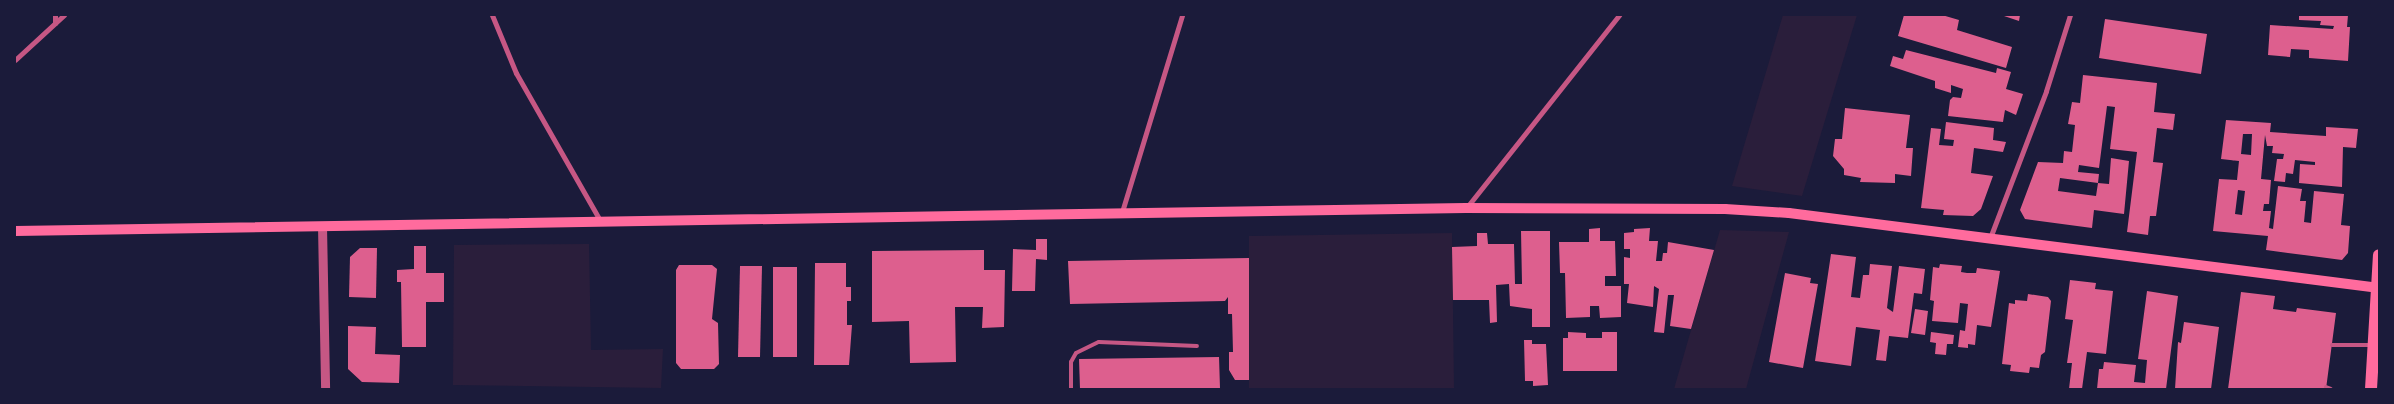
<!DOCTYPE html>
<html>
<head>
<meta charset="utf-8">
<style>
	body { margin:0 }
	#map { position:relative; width:2394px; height:404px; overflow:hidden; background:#1b1b3a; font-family:Manrope,sans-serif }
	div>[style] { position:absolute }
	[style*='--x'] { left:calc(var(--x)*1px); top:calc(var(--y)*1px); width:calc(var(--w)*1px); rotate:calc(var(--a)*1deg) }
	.green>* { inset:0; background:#2a1e3b }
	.building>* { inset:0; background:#dd5f8e }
	.service>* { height:4px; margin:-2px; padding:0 2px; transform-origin:2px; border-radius:2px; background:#c65784 }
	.minor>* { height:5px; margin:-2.5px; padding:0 2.5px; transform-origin:2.5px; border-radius:2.5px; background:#c65784 }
	.tertiary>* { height:9px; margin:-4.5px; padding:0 4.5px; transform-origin:4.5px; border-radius:4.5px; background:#c65784 }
	.secondary>* { height:10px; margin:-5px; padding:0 5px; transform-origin:5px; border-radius:5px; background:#ff6b9d }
	.primary>* { height:12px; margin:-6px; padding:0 6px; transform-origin:6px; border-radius:6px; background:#ff6b9d }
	span { translate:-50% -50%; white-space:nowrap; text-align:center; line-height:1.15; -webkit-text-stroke:5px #1b1b3a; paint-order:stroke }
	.frame { position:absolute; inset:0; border:16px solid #1b1b3a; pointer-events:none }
</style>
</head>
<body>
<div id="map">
	<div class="green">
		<i style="clip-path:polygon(1783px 15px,1857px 15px,1802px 196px,1732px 186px)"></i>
		<i style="clip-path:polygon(1720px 230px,1789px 232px,1746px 389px,1674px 389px)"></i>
		<i style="clip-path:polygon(1452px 233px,1454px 389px,1249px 389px,1249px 236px)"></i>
		<i style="clip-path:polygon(589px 244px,591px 350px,663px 349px,661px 388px,453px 385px,454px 245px)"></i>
	</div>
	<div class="building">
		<i style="clip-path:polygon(1904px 15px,1942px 15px,1959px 20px,1957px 30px,2012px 47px,2006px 68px,1898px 36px)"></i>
		<i style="clip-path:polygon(2001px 15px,2020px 15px,2019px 21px)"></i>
		<i style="clip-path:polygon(2299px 15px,2348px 15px,2347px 27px,2350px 27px,2348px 61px,2309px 58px,2309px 50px,2291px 49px,2290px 57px,2268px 55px,2270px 25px,2333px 29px,2334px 26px,2320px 25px,2321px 21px,2299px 20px)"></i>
		<i style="clip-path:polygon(2105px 19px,2207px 34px,2201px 74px,2099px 58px)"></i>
		<i style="clip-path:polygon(1906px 50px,1996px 73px,1997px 68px,2011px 72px,2006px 89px,2023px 94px,2016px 115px,2005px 110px,2003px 122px,1948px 116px,1950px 100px,1953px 97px,1961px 98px,1963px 89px,1951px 85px,1951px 93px,1935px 88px,1935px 81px,1890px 66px,1893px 56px,1903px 59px)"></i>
		<i style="clip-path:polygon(2083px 75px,2157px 83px,2154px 112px,2175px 114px,2173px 130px,2157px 128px,2153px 162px,2163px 163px,2156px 216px,2150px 216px,2148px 235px,2127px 232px,2137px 152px,2110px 149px,2115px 107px,2107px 106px,2099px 168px,2079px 165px,2078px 172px,2099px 174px,2098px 183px,2060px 178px,2058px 191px,2096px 196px,2098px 183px,2109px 184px,2111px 158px,2129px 161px,2124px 214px,2094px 210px,2092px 228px,2025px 219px,2020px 210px,2038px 162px,2063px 163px,2064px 151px,2072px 152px,2075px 125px,2068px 124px,2072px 102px,2080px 103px)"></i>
		<i style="clip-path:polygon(1845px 108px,1910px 115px,1906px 148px,1913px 148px,1911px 176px,1895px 174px,1895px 183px,1860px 182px,1861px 178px,1844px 175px,1844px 169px,1833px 156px,1835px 139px,1842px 139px)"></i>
		<i style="clip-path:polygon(evenodd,2226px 120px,2271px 123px,2270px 132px,2326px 136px,2326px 127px,2358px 129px,2356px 148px,2343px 147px,2342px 187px,2299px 183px,2300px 164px,2315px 165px,2315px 162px,2295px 160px,2293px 174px,2286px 173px,2285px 182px,2274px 181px,2277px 159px,2283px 159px,2284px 154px,2272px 153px,2273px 146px,2267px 146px,2265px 135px,2261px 179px,2271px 180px,2269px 204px,2264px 204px,2263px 211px,2271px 211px,2269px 228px,2273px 229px,2278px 186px,2302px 189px,2300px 201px,2306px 201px,2304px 222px,2311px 223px,2314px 191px,2344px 194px,2341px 225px,2350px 226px,2348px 253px,2342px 260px,2266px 250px,2268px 236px,2213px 231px,2219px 179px,2237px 180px,2239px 161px,2221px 159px,2226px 120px,2243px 134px,2252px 134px,2251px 155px,2241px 154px,2243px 134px,2226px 120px,2238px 190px,2245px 191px,2242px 215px,2235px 214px,2238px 190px)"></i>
		<i style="clip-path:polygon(1946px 122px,1994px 128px,1993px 140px,2006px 142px,2003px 152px,1974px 148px,1971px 173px,1993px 176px,1981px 209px,1973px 216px,1943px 215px,1944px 210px,1921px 208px,1931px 128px,1941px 129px,1939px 145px,1953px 146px,1954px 140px,1944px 139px)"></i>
		<i style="clip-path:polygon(1600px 228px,1600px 241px,1615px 241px,1616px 276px,1605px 276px,1605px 286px,1621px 286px,1621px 317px,1600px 318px,1599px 306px,1590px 306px,1590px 317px,1566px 318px,1565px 273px,1560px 273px,1559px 242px,1589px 242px,1589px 229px)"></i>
		<i style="clip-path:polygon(1650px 228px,1649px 241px,1658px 241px,1656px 261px,1662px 261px,1663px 253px,1667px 253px,1668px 242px,1714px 250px,1691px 329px,1670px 326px,1674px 295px,1668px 295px,1664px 333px,1654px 332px,1659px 289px,1654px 286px,1653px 307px,1627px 303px,1629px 284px,1624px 284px,1624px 257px,1630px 258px,1630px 249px,1624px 249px,1624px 233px,1634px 232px,1634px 229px)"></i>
		<i style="clip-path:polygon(1521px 231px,1550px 231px,1550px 327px,1532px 327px,1532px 309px,1510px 306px,1509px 284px,1496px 285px,1497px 322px,1490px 323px,1489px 300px,1453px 300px,1452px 247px,1477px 246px,1477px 233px,1487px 233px,1488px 244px,1514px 244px,1515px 284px,1522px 284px)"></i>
		<i style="clip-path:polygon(1036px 239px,1047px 239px,1047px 260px,1036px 259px,1035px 291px,1012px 291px,1013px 249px,1036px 250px)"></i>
		<i style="clip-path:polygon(414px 246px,426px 246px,426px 273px,444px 273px,444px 302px,426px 302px,426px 347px,402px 347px,401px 282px,397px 282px,397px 270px,414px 269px)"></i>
		<i style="clip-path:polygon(360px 248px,377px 248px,376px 298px,349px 297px,350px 257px)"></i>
		<i style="clip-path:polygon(984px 250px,984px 270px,1005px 270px,1004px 327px,982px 328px,983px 307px,955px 307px,956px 362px,910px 363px,909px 321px,872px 322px,872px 251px)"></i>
		<i style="clip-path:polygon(1831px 254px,1856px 257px,1851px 297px,1860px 298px,1863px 275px,1869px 275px,1870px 264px,1892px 266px,1887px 308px,1893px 312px,1899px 266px,1925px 269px,1922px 294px,1914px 293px,1908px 338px,1889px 336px,1886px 361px,1876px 360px,1880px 330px,1856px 327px,1851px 366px,1815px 361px)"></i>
		<i style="clip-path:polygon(1249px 258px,1249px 380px,1235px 380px,1229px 370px,1229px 352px,1233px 352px,1232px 314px,1228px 314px,1228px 297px,1225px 301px,1070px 304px,1068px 261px)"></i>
		<i style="clip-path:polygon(815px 263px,846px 263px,846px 287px,851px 287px,851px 301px,847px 301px,847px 325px,852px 325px,849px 365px,814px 365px)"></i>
		<i style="clip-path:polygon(1940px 264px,1962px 266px,1961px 272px,1967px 273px,1976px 273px,1977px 268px,2000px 271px,1991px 327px,1977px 325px,1975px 345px,1968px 344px,1968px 348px,1958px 347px,1960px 330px,1965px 331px,1968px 304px,1960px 303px,1958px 323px,1932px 321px,1934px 301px,1930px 300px,1933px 267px,1939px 268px)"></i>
		<i style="clip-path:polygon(679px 265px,712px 265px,717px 269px,712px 319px,718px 323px,719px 364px,714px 369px,681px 369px,676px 363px,676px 270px)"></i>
		<i style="clip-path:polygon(740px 266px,762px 266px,760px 357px,738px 357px)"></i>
		<i style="clip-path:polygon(773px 267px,797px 267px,797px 357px,773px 357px)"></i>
		<i style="clip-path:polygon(1785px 273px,1811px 278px,1810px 283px,1818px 284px,1803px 368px,1769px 362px)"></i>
		<i style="clip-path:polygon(2070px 280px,2096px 283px,2095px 289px,2113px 291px,2106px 354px,2087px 352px,2082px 389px,2069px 389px,2072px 363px,2067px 363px,2073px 320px,2065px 319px)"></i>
		<i style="clip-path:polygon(2147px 291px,2178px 296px,2166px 389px,2097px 389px,2099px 369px,2103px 369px,2104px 362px,2136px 365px,2134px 382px,2145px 383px,2147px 360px,2138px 359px)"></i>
		<i style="clip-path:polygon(2241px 292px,2275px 296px,2273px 309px,2296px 312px,2297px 308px,2336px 313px,2326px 389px,2228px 389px)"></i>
		<i style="clip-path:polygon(2028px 294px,2048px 297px,2051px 301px,2045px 352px,2041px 355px,2039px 368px,2030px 367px,2029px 373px,2010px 371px,2011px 365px,2002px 364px,2009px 303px,2015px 304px,2015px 300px,2027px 301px)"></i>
		<i style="clip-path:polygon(1915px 309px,1928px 311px,1925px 335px,1911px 333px)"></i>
		<i style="clip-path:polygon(2184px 322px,2219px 327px,2211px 389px,2175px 389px,2178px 342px,2181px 343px)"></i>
		<i style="clip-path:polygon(348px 326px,376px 327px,375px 354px,400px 355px,399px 383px,362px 382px,348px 369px)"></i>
		<i style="clip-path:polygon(1568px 332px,1586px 333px,1586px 338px,1602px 338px,1602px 332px,1617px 332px,1617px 371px,1563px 371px,1563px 338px,1568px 338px)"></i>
		<i style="clip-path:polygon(1931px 332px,1954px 335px,1953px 344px,1947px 344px,1946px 355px,1935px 354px,1936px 343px,1930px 342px)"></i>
		<i style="clip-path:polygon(1524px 340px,1532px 340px,1532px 344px,1546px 344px,1548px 385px,1533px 386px,1533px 381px,1525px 381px)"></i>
		<i style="clip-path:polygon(1219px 357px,1220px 389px,1080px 389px,1079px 359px)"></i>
	</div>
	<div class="service">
		<i style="--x:2332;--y:345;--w:39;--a:0"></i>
		<i style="--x:2326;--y:387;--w:5;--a:22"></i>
		<i style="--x:1071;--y:389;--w:27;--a:-90"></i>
		<i style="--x:1071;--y:362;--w:10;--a:-61"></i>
		<i style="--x:1076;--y:353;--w:25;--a:-26"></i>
		<i style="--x:1099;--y:342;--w:98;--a:2.3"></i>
	</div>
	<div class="minor">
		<i style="--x:55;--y:15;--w:8;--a:90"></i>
		<i style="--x:492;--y:15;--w:63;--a:67.5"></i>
		<i style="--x:516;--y:73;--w:172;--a:60.3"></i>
		<i style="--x:15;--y:60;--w:67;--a:-42.6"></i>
		<i style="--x:1467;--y:207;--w:245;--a:-51.6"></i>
		<i style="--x:1121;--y:215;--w:209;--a:-73"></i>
		<i style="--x:1990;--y:238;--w:157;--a:-69.1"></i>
		<i style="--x:2046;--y:91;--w:80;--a:-72.5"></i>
	</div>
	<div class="tertiary">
		<i style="--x:322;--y:226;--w:163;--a:88.9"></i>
	</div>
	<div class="secondary">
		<i style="--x:15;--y:231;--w:1451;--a:-0.91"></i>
		<i style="--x:1466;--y:208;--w:259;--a:0.2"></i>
		<i style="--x:1725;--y:209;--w:64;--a:3.6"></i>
		<i style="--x:1789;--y:213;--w:595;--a:7.24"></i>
	</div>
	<div class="primary">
		<i style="--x:2371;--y:389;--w:134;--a:-86.6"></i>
	</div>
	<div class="frame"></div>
</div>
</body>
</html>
